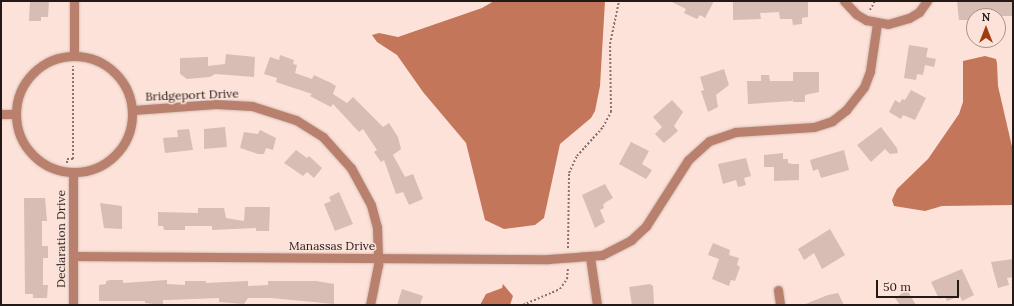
<!DOCTYPE html>
<html>
<head>
<meta charset="utf-8">
<style>
	body { margin:0 }
	#map { position:relative; width:1014px; height:306px; overflow:hidden; background:#fce2d9; font-family:Lora,serif }
	div>[style] { position:absolute }
	[style*='--x'] { left:calc(var(--x)*1px); top:calc(var(--y)*1px); width:calc(var(--w)*1px); rotate:calc(var(--a)*1deg) }
	.water>* { inset:0; background:#c4765a }
	.building>* { inset:0; background:#d7bdb4 }
	.path>* { height:2px; margin-top:-1px; transform-origin:0; background:repeating-linear-gradient(90deg,#85746f 0 2px,transparent 0 4px) }
	.roads { filter:drop-shadow(0 0 1px #d5beb6) drop-shadow(0 0 1px #d5beb6) }
	.minor>* { height:9px; margin:-4.5px; padding:0 4.5px; transform-origin:4.5px; border-radius:4.5px; background:#b9816d }
	.minor>.ring { margin:-4.5px; padding:0; box-sizing:content-box; background:none; border:9px solid #b9816d; border-radius:50% }
	span { translate:-50% -50%; white-space:nowrap; text-align:center; line-height:1.15; -webkit-text-stroke:3px #fce2d9; paint-order:stroke }
	.street-label { font-size:12px; color:#231a17 }
	.frame { position:absolute; inset:0; border:2px solid #231a17; pointer-events:none }
	.north { position:absolute; left:966px; top:8px; width:40px; height:40px; box-sizing:border-box; background:#fce2d9; border:1px solid #a5928b; border-radius:50%; rotate:0deg; font-size:11px; font-weight:700; line-height:16px; text-align:center; color:#231a17 }
	.north::after { content:''; display:block; margin:auto; width:14px; height:18px; background:#a13c0f; clip-path:polygon(50% 0,100% 100%,50% 72%,0 100%) }
	.scale { position:absolute; left:876px; top:280px; width:83px; height:18px; box-sizing:border-box; border:2px solid #231a17; border-top:0; padding-left:5px; font-size:12px; line-height:14px; white-space:nowrap; color:#231a17; -webkit-text-stroke:3px #fce2d9; paint-order:stroke }
</style>
</head>
<body>
<div id="map">
	<div class="water">
		<i style="clip-path:polygon(494px 1px,605px 1px,600px 86px,595px 111px,591px 118px,560px 144px,544px 218px,535px 225px,504px 229px,485px 220px,466px 143px,423px 92px,397px 55px,377px 42px,372px 35px,379px 33px,398px 37px,482px 8px)"></i>
		<i style="clip-path:polygon(985px 56px,996px 59px,997px 63px,998px 86px,1013px 151px,1013px 205px,942px 206px,925px 211px,894px 206px,892px 200px,897px 189px,928px 159px,959px 114px,963px 102px,963px 61px)"></i>
		<i style="clip-path:polygon(503px 284px,513px 296px,510px 305px,480px 305px,486px 294px,502px 288px)"></i>
	</div>
	<div class="building">
		<i style="clip-path:polygon(30px 1px,49px 1px,48px 17px,41px 17px,41px 21px,29px 21px)"></i>
		<i style="clip-path:polygon(670px 1px,714px 1px,705px 18px,700px 15px,697px 19px,684px 13px,686px 9px)"></i>
		<i style="clip-path:polygon(733px 1px,808px 1px,808px 17px,802px 18px,802px 24px,793px 25px,792px 19px,780px 19px,779px 12px,760px 13px,761px 19px,733px 20px)"></i>
		<i style="clip-path:polygon(957px 1px,1013px 1px,1013px 16px,974px 16px,974px 20px,959px 20px)"></i>
		<i style="clip-path:polygon(909px 45px,928px 48px,926px 57px,936px 59px,934px 67px,925px 65px,923px 75px,917px 74px,916px 80px,904px 78px)"></i>
		<i style="clip-path:polygon(226px 54px,255px 57px,254px 77px,215px 74px,210px 77px,187px 79px,180px 74px,180px 58px,208px 57px,208px 66px,225px 64px)"></i>
		<i style="clip-path:polygon(280px 55px,294px 60px,293px 64px,297px 65px,295px 73px,312px 79px,314px 75px,331px 83px,336px 86px,333px 94px,347px 103px,353px 97px,383px 127px,389px 123px,398px 137px,401px 149px,393px 155px,405px 177px,413px 174px,423px 199px,409px 205px,403px 192px,396px 194px,384px 160px,381px 162px,374px 152px,377px 150px,363px 129px,359px 132px,333px 104px,331px 107px,325px 104px,310px 96px,312px 94px,276px 82px,277px 78px,264px 74px,270px 57px,279px 60px)"></i>
		<i style="clip-path:polygon(724px 69px,729px 85px,716px 95px,718px 107px,708px 112px,701px 91px,704px 90px,700px 77px)"></i>
		<i style="clip-path:polygon(793px 72px,819px 72px,819px 92px,805px 95px,805px 102px,793px 102px,792px 98px,792px 101px,748px 104px,747px 81px,761px 81px,761px 75px,769px 75px,770px 81px,793px 81px)"></i>
		<i style="clip-path:polygon(911px 90px,926px 98px,915px 120px,903px 115px,901px 119px,889px 112px,895px 100px,900px 103px,902px 99px,905px 100px)"></i>
		<i style="clip-path:polygon(672px 100px,683px 112px,674px 126px,678px 131px,664px 143px,655px 134px,662px 127px,653px 117px)"></i>
		<i style="clip-path:polygon(225px 127px,227px 147px,204px 149px,204px 129px)"></i>
		<i style="clip-path:polygon(881px 127px,897px 148px,898px 153px,890px 154px,885px 149px,871px 162px,857px 145px)"></i>
		<i style="clip-path:polygon(189px 129px,193px 150px,165px 153px,163px 138px,178px 137px,177px 130px)"></i>
		<i style="clip-path:polygon(260px 130px,276px 138px,273px 150px,266px 148px,264px 154px,258px 154px,240px 148px,244px 132px,258px 134px)"></i>
		<i style="clip-path:polygon(631px 142px,649px 151px,642px 164px,652px 170px,646px 179px,619px 164px)"></i>
		<i style="clip-path:polygon(296px 150px,307px 158px,309px 156px,322px 168px,314px 178px,307px 172px,303px 176px,284px 163px)"></i>
		<i style="clip-path:polygon(844px 150px,849px 170px,821px 178px,818px 169px,813px 171px,810px 160px)"></i>
		<i style="clip-path:polygon(783px 153px,783px 159px,788px 159px,788px 163px,792px 164px,799px 164px,799px 180px,774px 181px,774px 167px,764px 167px,764px 155px)"></i>
		<i style="clip-path:polygon(746px 158px,751px 176px,744px 178px,746px 185px,738px 187px,736px 180px,723px 184px,718px 164px)"></i>
		<i style="clip-path:polygon(605px 184px,613px 198px,606px 202px,603px 205px,604px 208px,600px 210px,605px 222px,595px 228px,582px 195px)"></i>
		<i style="clip-path:polygon(339px 192px,353px 224px,335px 231px,324px 204px,331px 201px,329px 197px)"></i>
		<i style="clip-path:polygon(24px 198px,45px 198px,47px 221px,42px 221px,42px 246px,48px 246px,48px 258px,43px 258px,43px 285px,48px 285px,47px 298px,33px 298px,33px 294px,25px 294px)"></i>
		<i style="clip-path:polygon(100px 203px,122px 206px,122px 229px,104px 228px)"></i>
		<i style="clip-path:polygon(245px 207px,270px 207px,269px 231px,256px 231px,256px 228px,212px 230px,212px 226px,185px 226px,185px 230px,164px 230px,163px 226px,158px 226px,158px 212px,198px 213px,198px 208px,224px 208px,226px 218px,244px 221px)"></i>
		<i style="clip-path:polygon(830px 229px,845px 255px,822px 269px,814px 253px,804px 260px,798px 249px)"></i>
		<i style="clip-path:polygon(713px 243px,730px 250px,729px 255px,739px 258px,737px 265px,740px 267px,735px 281px,731px 280px,729px 286px,712px 279px,719px 259px,708px 255px)"></i>
		<i style="clip-path:polygon(1013px 259px,1013px 277px,1007px 278px,1009px 285px,998px 288px,991px 262px)"></i>
		<i style="clip-path:polygon(962px 269px,974px 295px,962px 301px,960px 296px,947px 301px,945px 296px,939px 299px,931px 282px)"></i>
		<i style="clip-path:polygon(110px 280px,123px 280px,123px 283px,167px 280px,167px 284px,185px 285px,185px 281px,206px 281px,206px 283px,248px 281px,248px 286px,268px 285px,268px 281px,316px 281px,334px 284px,334px 304px,271px 298px,248px 298px,244px 304px,219px 302px,219px 298px,167px 300px,163px 300px,163px 305px,145px 303px,145px 301px,99px 301px,99px 285px,106px 284px,106px 281px)"></i>
		<i style="clip-path:polygon(650px 284px,653px 286px,654px 305px,632px 305px,629px 287px)"></i>
		<i style="clip-path:polygon(402px 289px,423px 296px,420px 305px,397px 305px)"></i>
		<i style="clip-path:polygon(907px 290px,916px 305px,900px 305px,895px 298px)"></i>
		<i style="clip-path:polygon(838px 293px,844px 305px,803px 305px,828px 295px)"></i>
	</div>
	<div class="path">
		<i style="--x:870;--y:10;--w:10;--a:-61"></i>
		<i style="--x:67;--y:163;--w:4;--a:-90"></i>
		<i style="--x:67;--y:159;--w:6;--a:0"></i>
		<i style="--x:73;--y:159;--w:93;--a:-90"></i>
		<i style="--x:568;--y:248;--w:75;--a:-89.2"></i>
		<i style="--x:569;--y:173;--w:19;--a:-65"></i>
		<i style="--x:577;--y:156;--w:39;--a:-48"></i>
		<i style="--x:603;--y:127;--w:17;--a:-62"></i>
		<i style="--x:611;--y:112;--w:68;--a:-90.8"></i>
		<i style="--x:610;--y:44;--w:44;--a:-78.2"></i>
		<i style="--x:523;--y:305;--w:40;--a:-23.4"></i>
		<i style="--x:560;--y:289;--w:12;--a:-55"></i>
		<i style="--x:567;--y:279;--w:12;--a:-85"></i>
	</div>
	<div class="roads">
		<div class="minor">
			<i style="--x:844;--y:1;--w:18;--a:47"></i>
			<i style="--x:856;--y:14;--w:12;--a:31"></i>
			<i style="--x:866;--y:20;--w:22;--a:10"></i>
			<i style="--x:888;--y:24;--w:22;--a:-16"></i>
			<i style="--x:909;--y:18;--w:12;--a:-31"></i>
			<i style="--x:919;--y:12;--w:14;--a:-54"></i>
			<i class="ring" style="left:16px;top:56px;width:107px;height:107px"></i>
			<i style="--x:74;--y:56;--w:55;--a:-90"></i>
			<i style="--x:133;--y:110;--w:83;--a:-4.1"></i>
			<i style="--x:216;--y:104;--w:36;--a:3"></i>
			<i style="--x:252;--y:106;--w:46;--a:17.7"></i>
			<i style="--x:296;--y:120;--w:32;--a:32"></i>
			<i style="--x:323;--y:137;--w:42;--a:47.9"></i>
			<i style="--x:351;--y:168;--w:42;--a:61.6"></i>
			<i style="--x:371;--y:205;--w:23;--a:75"></i>
			<i style="--x:377;--y:227;--w:38;--a:88"></i>
			<i style="--x:378;--y:265;--w:41;--a:101.3"></i>
			<i style="--x:1;--y:114;--w:13;--a:0"></i>
			<i style="--x:73;--y:256;--w:475;--a:0.4"></i>
			<i style="--x:548;--y:259;--w:54;--a:-4.2"></i>
			<i style="--x:602;--y:255;--w:33;--a:-27"></i>
			<i style="--x:631;--y:240;--w:21;--a:-43"></i>
			<i style="--x:646;--y:226;--w:78;--a:-57.5"></i>
			<i style="--x:688;--y:160;--w:28;--a:-42"></i>
			<i style="--x:709;--y:141;--w:28;--a:-19"></i>
			<i style="--x:735;--y:132;--w:79;--a:-3.6"></i>
			<i style="--x:814;--y:127;--w:19;--a:-18"></i>
			<i style="--x:832;--y:121;--w:18;--a:-38"></i>
			<i style="--x:846;--y:110;--w:29;--a:-52"></i>
			<i style="--x:864;--y:87;--w:17;--a:-69"></i>
			<i style="--x:870;--y:71;--w:49;--a:-81.7"></i>
			<i style="--x:590;--y:257;--w:49;--a:81.7"></i>
			<i style="--x:778;--y:290;--w:15;--a:82"></i>
			<i style="--x:73;--y:305;--w:132;--a:-90"></i>
		</div>
	</div>
	<div class="street-label">
		<span style="left:192px;top:95px;rotate:-2deg">Bridgeport Drive</span>
		<span style="left:61px;top:239px;rotate:-90deg">Declaration Drive</span>
		<span style="left:332px;top:246px">Manassas Drive</span>
	</div>
	<div class="frame"></div>
	<div class="north">N</div>
	<div class="scale">50 m</div>
</div>
</body>
</html>
